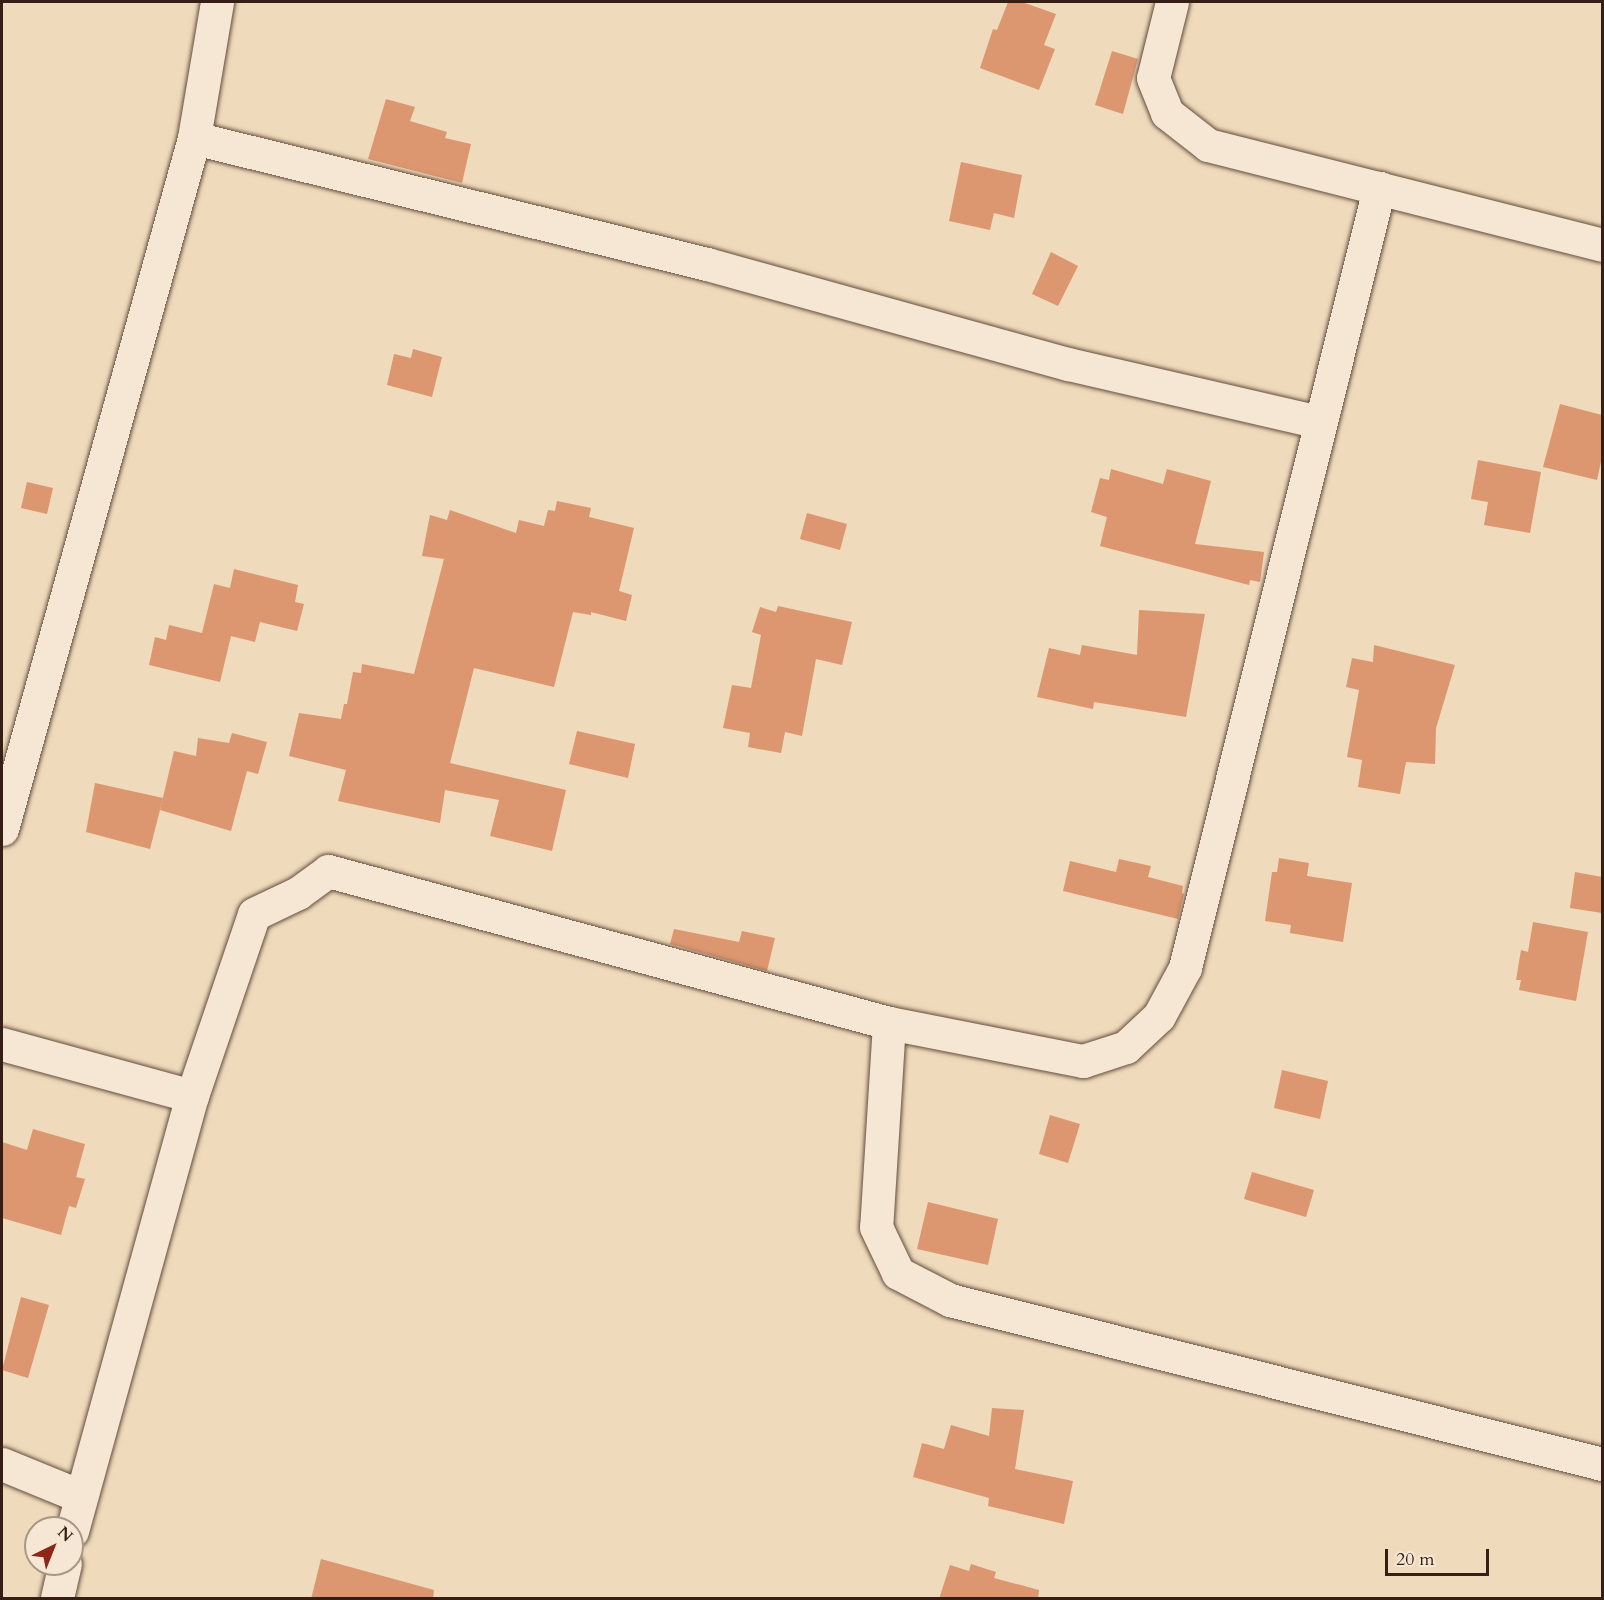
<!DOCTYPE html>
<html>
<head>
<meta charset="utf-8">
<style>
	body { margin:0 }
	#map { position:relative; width:1604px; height:1600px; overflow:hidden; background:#efdabb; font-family:Cardo,serif }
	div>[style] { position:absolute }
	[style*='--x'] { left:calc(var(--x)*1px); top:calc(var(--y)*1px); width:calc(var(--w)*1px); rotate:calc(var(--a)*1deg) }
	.building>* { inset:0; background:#dc9670 }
	.roads { filter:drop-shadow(0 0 2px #634d3e) drop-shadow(0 0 2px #634d3e) }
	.minor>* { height:33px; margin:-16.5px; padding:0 16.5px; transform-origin:16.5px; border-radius:16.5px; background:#f5e7d3 }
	span { translate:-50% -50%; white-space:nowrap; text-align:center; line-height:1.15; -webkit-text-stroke:5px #f5e7d3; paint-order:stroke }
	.frame { position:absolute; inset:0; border:3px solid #341e15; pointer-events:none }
	.north { position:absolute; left:24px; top:1516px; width:60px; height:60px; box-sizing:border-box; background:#f5e7d3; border:2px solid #a89787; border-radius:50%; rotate:43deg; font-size:16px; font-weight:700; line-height:24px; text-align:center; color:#341e15 }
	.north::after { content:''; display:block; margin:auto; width:21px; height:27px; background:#8f2418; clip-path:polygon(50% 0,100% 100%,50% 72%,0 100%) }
	.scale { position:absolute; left:1385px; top:1549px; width:104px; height:27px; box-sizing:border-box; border:3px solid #341e15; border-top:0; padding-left:8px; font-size:18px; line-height:21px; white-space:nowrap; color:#341e15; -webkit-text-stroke:4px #f5e7d3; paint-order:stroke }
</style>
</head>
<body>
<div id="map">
	<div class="building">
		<i style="clip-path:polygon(1008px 2px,1022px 2px,1056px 14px,1044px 45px,1055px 49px,1039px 90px,980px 68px,993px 29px,997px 30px)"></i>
		<i style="clip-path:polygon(1112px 51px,1138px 59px,1123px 114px,1095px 105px)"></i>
		<i style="clip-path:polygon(386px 99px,415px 107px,410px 121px,447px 132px,445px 138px,471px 144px,462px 183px,368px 159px)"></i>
		<i style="clip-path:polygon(961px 162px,1022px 175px,1014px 218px,994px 213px,990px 230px,949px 221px)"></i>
		<i style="clip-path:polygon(1051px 252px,1078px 266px,1058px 306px,1032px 294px)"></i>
		<i style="clip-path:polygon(413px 349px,442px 357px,432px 397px,387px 385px,394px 354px,411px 358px)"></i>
		<i style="clip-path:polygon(1560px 404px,1602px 415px,1602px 457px,1597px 480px,1543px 467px)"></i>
		<i style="clip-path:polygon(1478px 460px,1541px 472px,1530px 533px,1484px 525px,1488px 502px,1471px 499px)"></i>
		<i style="clip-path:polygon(1111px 469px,1163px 484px,1167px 469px,1211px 481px,1195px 544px,1264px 552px,1260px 582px,1250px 580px,1249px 585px,1100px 546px,1107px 517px,1091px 512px,1100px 478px,1109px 480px)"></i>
		<i style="clip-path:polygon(27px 482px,53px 488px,47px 514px,21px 508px)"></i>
		<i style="clip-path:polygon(557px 501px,591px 508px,589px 517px,634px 528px,619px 591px,632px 595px,626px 621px,591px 612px,591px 615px,573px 612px,554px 687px,474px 668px,450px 763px,566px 790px,552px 851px,490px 836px,499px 800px,445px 790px,440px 823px,338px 801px,346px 770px,289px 756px,299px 713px,341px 719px,344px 704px,347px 704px,353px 672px,361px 673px,362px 664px,414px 674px,444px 559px,422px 556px,430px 515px,447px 520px,450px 510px,516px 533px,519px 520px,544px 526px,548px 510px,555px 511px)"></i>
		<i style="clip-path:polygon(807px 513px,847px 524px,840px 550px,800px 539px)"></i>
		<i style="clip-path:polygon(234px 569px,298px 585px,295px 602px,304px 604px,297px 631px,260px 622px,255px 642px,231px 636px,220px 682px,149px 665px,155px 637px,166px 640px,169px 625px,202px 633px,214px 584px,230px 588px)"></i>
		<i style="clip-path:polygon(778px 606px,852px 622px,842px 665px,816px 659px,802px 736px,785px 732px,781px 753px,748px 747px,750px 733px,723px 728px,732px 685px,751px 688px,761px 635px,752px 632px,760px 607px,776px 612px)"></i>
		<i style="clip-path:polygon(1139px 610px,1205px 614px,1186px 717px,1094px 702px,1093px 709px,1037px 697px,1049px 648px,1080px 655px,1082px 645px,1137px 655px)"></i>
		<i style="clip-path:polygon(1374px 645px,1455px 665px,1436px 728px,1435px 764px,1406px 762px,1400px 794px,1358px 787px,1362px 760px,1347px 757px,1359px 690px,1346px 687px,1352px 658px,1373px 662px)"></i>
		<i style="clip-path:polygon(577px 731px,635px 744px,628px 778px,569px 764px)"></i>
		<i style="clip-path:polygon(232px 733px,267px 742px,258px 774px,247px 771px,231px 831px,160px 810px,174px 751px,196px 756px,198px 738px,229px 743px)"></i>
		<i style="clip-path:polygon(95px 783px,163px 798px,150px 849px,86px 832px)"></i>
		<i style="clip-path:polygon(1279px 858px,1309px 863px,1307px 876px,1352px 883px,1343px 942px,1290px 933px,1291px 925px,1265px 921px,1272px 872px,1277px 872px)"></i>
		<i style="clip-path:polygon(1119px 859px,1151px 866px,1148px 877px,1183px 886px,1182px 893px,1184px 894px,1178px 919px,1063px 891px,1070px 861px,1116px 872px)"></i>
		<i style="clip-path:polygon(1575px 872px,1602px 877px,1602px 913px,1570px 908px)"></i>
		<i style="clip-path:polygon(1533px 922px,1588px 932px,1576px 1001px,1519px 990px,1521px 980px,1516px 980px,1521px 950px,1528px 952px)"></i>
		<i style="clip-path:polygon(674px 929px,739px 942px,742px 931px,775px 938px,767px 971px,670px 944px)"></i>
		<i style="clip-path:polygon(1282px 1070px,1328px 1081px,1320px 1119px,1274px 1108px)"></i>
		<i style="clip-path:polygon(1050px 1115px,1080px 1124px,1068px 1163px,1039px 1154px)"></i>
		<i style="clip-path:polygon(33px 1129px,85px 1144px,76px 1177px,85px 1179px,76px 1208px,69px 1206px,61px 1235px,2px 1218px,2px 1142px,27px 1150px)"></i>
		<i style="clip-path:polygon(1252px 1172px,1314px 1190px,1306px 1217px,1244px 1199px)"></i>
		<i style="clip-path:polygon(928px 1202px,998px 1219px,988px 1265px,917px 1249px)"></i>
		<i style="clip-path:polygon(21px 1297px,49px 1305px,28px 1378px,2px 1370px)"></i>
		<i style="clip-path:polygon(992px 1408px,1024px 1410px,1015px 1469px,1073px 1481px,1064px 1524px,988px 1506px,989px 1498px,913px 1477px,922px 1443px,944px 1449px,951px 1425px,989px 1436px)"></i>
		<i style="clip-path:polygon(321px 1559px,434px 1590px,433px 1599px,311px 1599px)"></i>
		<i style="clip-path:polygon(971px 1564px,996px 1572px,994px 1578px,1039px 1590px,1038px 1599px,939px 1599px,950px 1565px,969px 1571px)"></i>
	</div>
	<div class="roads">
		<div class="minor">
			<i style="--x:1172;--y:2;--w:78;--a:104"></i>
			<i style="--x:1153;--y:78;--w:38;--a:68"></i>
			<i style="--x:1167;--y:113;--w:52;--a:38"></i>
			<i style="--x:1208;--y:145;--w:406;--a:14.2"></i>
			<i style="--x:194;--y:138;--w:528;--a:13.8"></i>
			<i style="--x:707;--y:264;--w:375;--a:15.5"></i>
			<i style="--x:1068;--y:364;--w:259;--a:13"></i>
			<i style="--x:2;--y:829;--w:717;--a:-74.47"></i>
			<i style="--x:194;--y:138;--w:138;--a:-80.4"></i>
			<i style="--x:889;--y:1023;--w:204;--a:93.6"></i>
			<i style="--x:876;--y:1227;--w:51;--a:64.4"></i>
			<i style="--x:898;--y:1273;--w:59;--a:27.4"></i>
			<i style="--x:950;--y:1300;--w:672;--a:14.12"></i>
			<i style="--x:2;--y:1044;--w:197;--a:15.3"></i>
			<i style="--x:2;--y:1464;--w:84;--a:22.3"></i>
			<i style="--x:72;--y:1531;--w:451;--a:-74.6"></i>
			<i style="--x:192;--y:1096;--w:192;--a:-71.2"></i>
			<i style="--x:254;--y:914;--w:49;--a:-25.5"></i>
			<i style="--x:298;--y:893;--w:37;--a:-36"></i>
			<i style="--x:328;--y:871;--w:581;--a:15.16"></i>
			<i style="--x:889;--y:1023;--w:198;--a:11.1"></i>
			<i style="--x:1083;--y:1061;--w:45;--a:-18"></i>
			<i style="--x:1126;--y:1047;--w:45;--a:-43.2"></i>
			<i style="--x:1159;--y:1016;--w:55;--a:-61.6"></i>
			<i style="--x:1185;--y:968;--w:804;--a:-76.03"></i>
			<i style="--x:57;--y:1598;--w:35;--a:-77"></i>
		</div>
	</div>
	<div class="frame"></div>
	<div class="north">N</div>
	<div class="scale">20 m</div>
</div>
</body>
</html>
